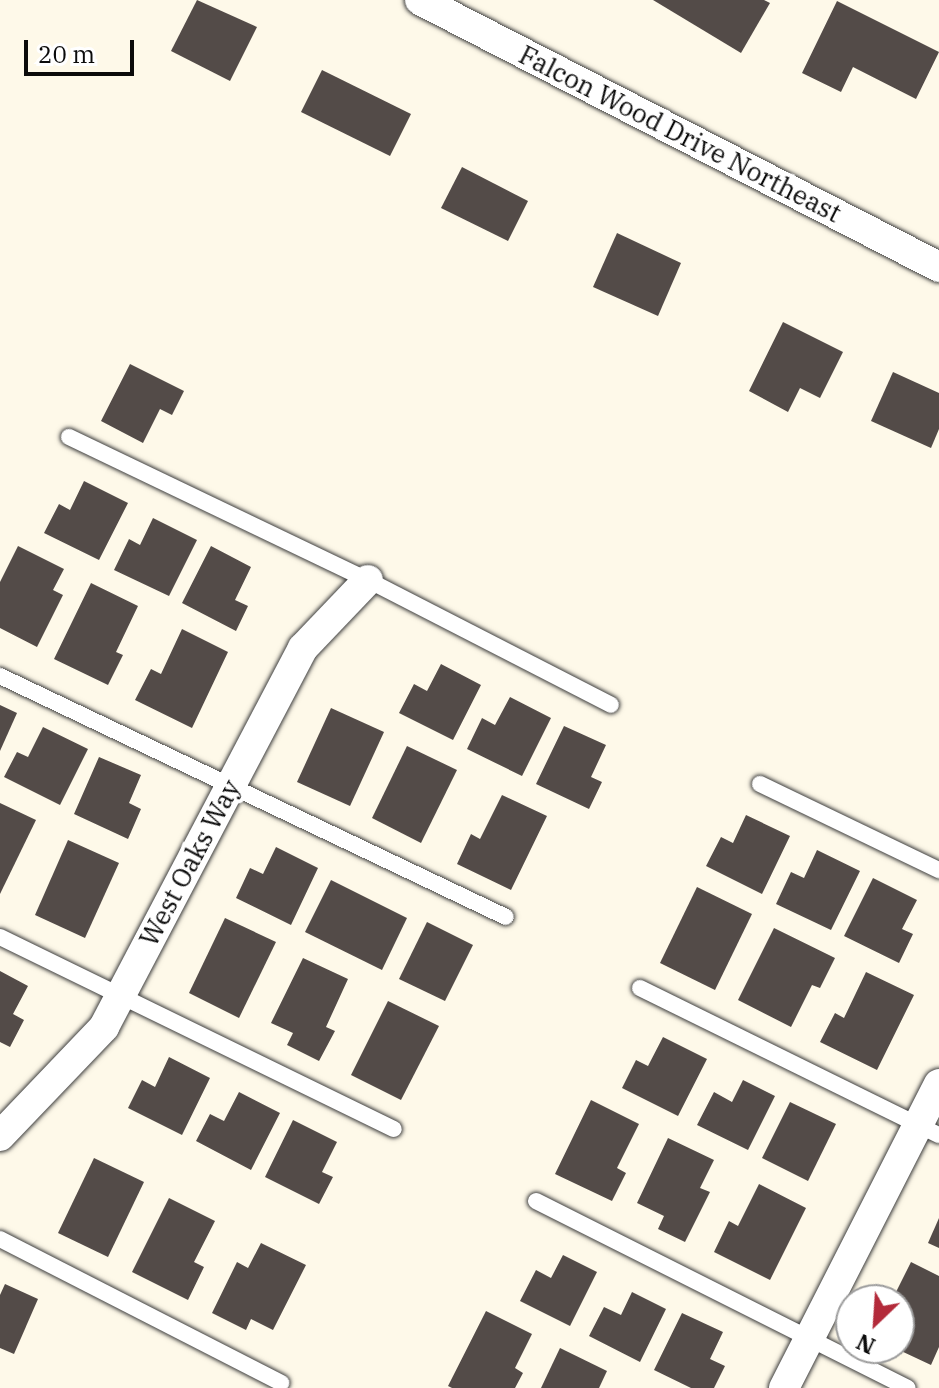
<!DOCTYPE html>
<html>
<head>
<meta charset="utf-8">
<style>
	body { margin:0 }
	#map { position:relative; width:939px; height:1388px; overflow:hidden; background:#fef9e9; font-family:"IBM Plex Serif",serif }
	div>[style] { position:absolute }
	[style*='--x'] { left:calc(var(--x)*1px); top:calc(var(--y)*1px); width:calc(var(--w)*1px); rotate:calc(var(--a)*1deg) }
	.building>* { inset:0; background:#534b48 }
	.roads { filter:drop-shadow(0 0 2px #3e3e3e) drop-shadow(0 0 2px #3e3e3e) }
	.lane>* { height:16px; margin:-8px; padding:0 8px; transform-origin:8px; border-radius:8px; background:#fff }
	.street>* { height:30px; margin:-15px; padding:0 15px; transform-origin:15px; border-radius:15px; background:#fff }
	span { translate:-50% -50%; white-space:nowrap; text-align:center; line-height:1.15; -webkit-text-stroke:8px #fff; paint-order:stroke }
	.street-label { font-size:26px; color:#0b0b0b }
	.north { position:absolute; left:835px; top:1284px; width:80px; height:80px; box-sizing:border-box; background:#fff; border:2px solid #9d9d9d; border-radius:50%; rotate:205deg; font-size:22px; font-weight:700; line-height:32px; text-align:center; color:#0b0b0b }
	.north::after { content:''; display:block; margin:auto; width:28px; height:36px; background:#b32a3a; clip-path:polygon(50% 0,100% 100%,50% 72%,0 100%) }
	.scale { position:absolute; left:24px; top:40px; width:110px; height:36px; box-sizing:border-box; border:4px solid #0b0b0b; border-top:0; padding-left:10px; font-size:24px; line-height:28px; white-space:nowrap; color:#0b0b0b; -webkit-text-stroke:6px #fff; paint-order:stroke }
</style>
</head>
<body>
<div id="map">
	<div class="building">
		<i style="clip-path:polygon(197px 0,257px 27px,230px 81px,171px 51px)"></i>
		<i style="clip-path:polygon(653px 0,764px 0,770px 3px,741px 53px)"></i>
		<i style="clip-path:polygon(837px 1px,939px 52px,916px 99px,853px 67px,841px 92px,802px 73px)"></i>
		<i style="clip-path:polygon(322px 70px,411px 114px,390px 156px,301px 112px)"></i>
		<i style="clip-path:polygon(462px 167px,528px 201px,508px 241px,441px 208px)"></i>
		<i style="clip-path:polygon(617px 233px,681px 263px,658px 316px,593px 287px)"></i>
		<i style="clip-path:polygon(783px 322px,843px 352px,820px 398px,800px 388px,788px 412px,749px 391px)"></i>
		<i style="clip-path:polygon(130px 364px,184px 391px,172px 415px,160px 409px,143px 443px,101px 421px)"></i>
		<i style="clip-path:polygon(893px 372px,939px 393px,939px 429px,931px 448px,871px 421px)"></i>
		<i style="clip-path:polygon(84px 481px,128px 503px,99px 560px,44px 533px,59px 504px,70px 510px)"></i>
		<i style="clip-path:polygon(153px 518px,197px 540px,169px 596px,114px 570px,129px 539px,140px 545px)"></i>
		<i style="clip-path:polygon(18px 546px,64px 569px,53px 590px,63px 595px,37px 647px,0 628px,0 582px)"></i>
		<i style="clip-path:polygon(211px 546px,251px 567px,235px 600px,248px 606px,236px 631px,182px 603px)"></i>
		<i style="clip-path:polygon(91px 583px,138px 606px,116px 652px,123px 655px,108px 685px,54px 659px)"></i>
		<i style="clip-path:polygon(182px 629px,228px 652px,192px 728px,135px 700px,151px 669px,161px 674px)"></i>
		<i style="clip-path:polygon(441px 664px,481px 685px,453px 740px,399px 713px,414px 684px,427px 691px)"></i>
		<i style="clip-path:polygon(510px 697px,551px 718px,522px 776px,467px 749px,482px 718px,495px 725px)"></i>
		<i style="clip-path:polygon(0 705px,17px 713px,0 751px)"></i>
		<i style="clip-path:polygon(331px 708px,384px 732px,350px 806px,297px 782px)"></i>
		<i style="clip-path:polygon(564px 726px,606px 745px,591px 777px,602px 782px,589px 809px,536px 784px)"></i>
		<i style="clip-path:polygon(43px 727px,88px 749px,60px 805px,4px 777px,17px 752px,28px 757px)"></i>
		<i style="clip-path:polygon(407px 746px,457px 770px,421px 843px,372px 818px)"></i>
		<i style="clip-path:polygon(99px 757px,141px 775px,129px 803px,141px 809px,128px 839px,74px 814px)"></i>
		<i style="clip-path:polygon(502px 795px,547px 816px,511px 890px,457px 864px,471px 834px,480px 839px)"></i>
		<i style="clip-path:polygon(0 803px,36px 820px,0 894px)"></i>
		<i style="clip-path:polygon(746px 815px,790px 836px,762px 894px,706px 866px,721px 837px,733px 843px)"></i>
		<i style="clip-path:polygon(68px 840px,119px 863px,85px 938px,35px 915px)"></i>
		<i style="clip-path:polygon(276px 847px,318px 868px,291px 925px,236px 898px,250px 868px,263px 874px)"></i>
		<i style="clip-path:polygon(817px 850px,860px 871px,831px 930px,776px 904px,791px 872px,804px 878px)"></i>
		<i style="clip-path:polygon(873px 878px,917px 900px,902px 929px,913px 934px,899px 963px,844px 936px)"></i>
		<i style="clip-path:polygon(331px 880px,407px 918px,382px 970px,305px 932px)"></i>
		<i style="clip-path:polygon(697px 887px,752px 914px,715px 990px,660px 963px)"></i>
		<i style="clip-path:polygon(225px 918px,276px 942px,239px 1018px,189px 993px)"></i>
		<i style="clip-path:polygon(427px 922px,473px 945px,445px 1001px,399px 979px)"></i>
		<i style="clip-path:polygon(774px 928px,835px 958px,820px 988px,812px 985px,791px 1027px,738px 1000px)"></i>
		<i style="clip-path:polygon(303px 958px,348px 979px,326px 1027px,335px 1031px,319px 1061px,287px 1045px,293px 1033px,271px 1023px)"></i>
		<i style="clip-path:polygon(0 971px,28px 986px,13px 1014px,24px 1020px,10px 1047px,0 1042px)"></i>
		<i style="clip-path:polygon(866px 972px,914px 995px,877px 1070px,820px 1042px,835px 1013px,844px 1018px)"></i>
		<i style="clip-path:polygon(388px 1001px,439px 1026px,401px 1100px,351px 1075px)"></i>
		<i style="clip-path:polygon(663px 1037px,707px 1059px,678px 1116px,622px 1088px,636px 1060px,648px 1066px)"></i>
		<i style="clip-path:polygon(169px 1057px,210px 1078px,182px 1135px,128px 1108px,142px 1080px,155px 1087px)"></i>
		<i style="clip-path:polygon(743px 1080px,775px 1096px,748px 1150px,697px 1125px,714px 1092px,732px 1102px)"></i>
		<i style="clip-path:polygon(239px 1092px,280px 1113px,251px 1170px,196px 1141px,210px 1114px,224px 1121px)"></i>
		<i style="clip-path:polygon(591px 1100px,639px 1124px,617px 1168px,626px 1173px,612px 1201px,555px 1174px)"></i>
		<i style="clip-path:polygon(790px 1102px,836px 1124px,808px 1181px,762px 1158px)"></i>
		<i style="clip-path:polygon(293px 1120px,337px 1142px,322px 1172px,333px 1177px,319px 1204px,265px 1177px)"></i>
		<i style="clip-path:polygon(668px 1138px,714px 1160px,700px 1188px,710px 1192px,685px 1242px,658px 1229px,664px 1216px,637px 1203px)"></i>
		<i style="clip-path:polygon(94px 1158px,144px 1182px,108px 1257px,58px 1233px)"></i>
		<i style="clip-path:polygon(759px 1184px,806px 1208px,770px 1280px,714px 1252px,729px 1221px,738px 1226px)"></i>
		<i style="clip-path:polygon(169px 1198px,215px 1221px,194px 1262px,204px 1267px,188px 1300px,132px 1272px)"></i>
		<i style="clip-path:polygon(939px 1218px,939px 1248px,928px 1243px)"></i>
		<i style="clip-path:polygon(261px 1243px,306px 1265px,273px 1330px,251px 1319px,246px 1330px,212px 1313px,237px 1262px,248px 1268px)"></i>
		<i style="clip-path:polygon(563px 1255px,597px 1272px,570px 1326px,520px 1301px,536px 1270px,551px 1278px)"></i>
		<i style="clip-path:polygon(911px 1262px,939px 1276px,939px 1347px,931px 1365px,899px 1350px,899px 1300px,892px 1300px)"></i>
		<i style="clip-path:polygon(5px 1284px,38px 1299px,14px 1354px,0 1348px,0 1295px)"></i>
		<i style="clip-path:polygon(632px 1292px,666px 1309px,640px 1362px,589px 1336px,604px 1307px,621px 1315px)"></i>
		<i style="clip-path:polygon(486px 1311px,532px 1334px,515px 1368px,523px 1373px,515px 1388px,452px 1388px,448px 1386px)"></i>
		<i style="clip-path:polygon(682px 1313px,723px 1332px,710px 1359px,725px 1366px,714px 1388px,691px 1388px,654px 1370px)"></i>
		<i style="clip-path:polygon(560px 1348px,607px 1371px,599px 1388px,541px 1388px)"></i>
	</div>
	<div class="roads">
		<div class="lane">
			<i style="--x:69;--y:437;--w:331;--a:25.6"></i>
			<i style="--x:368;--y:580;--w:273;--a:27.2"></i>
			<i style="--x:0;--y:676;--w:560;--a:25.47"></i>
			<i style="--x:760;--y:784;--w:199;--a:25.7"></i>
			<i style="--x:0;--y:937;--w:438;--a:26"></i>
			<i style="--x:640;--y:988;--w:333;--a:26.2"></i>
			<i style="--x:536;--y:1201;--w:416;--a:26.7"></i>
			<i style="--x:0;--y:1239;--w:316;--a:27.1"></i>
		</div>
		<div class="street">
			<i style="--x:420;--y:0;--w:584;--a:27.22"></i>
			<i style="--x:0;--y:1136;--w:151;--a:-46.3"></i>
			<i style="--x:104;--y:1027;--w:428;--a:-62.3"></i>
			<i style="--x:303;--y:648;--w:94;--a:-46.3"></i>
			<i style="--x:784;--y:1388;--w:341;--a:-63"></i>
		</div>
	</div>
	<div class="street-label">
		<span style="left:680px;top:134px;rotate:27deg">Falcon Wood Drive Northeast</span>
		<span style="left:190px;top:863px;rotate:-62deg">West Oaks Way</span>
	</div>
	<div class="north">N</div>
	<div class="scale">20 m</div>
</div>
</body>
</html>
